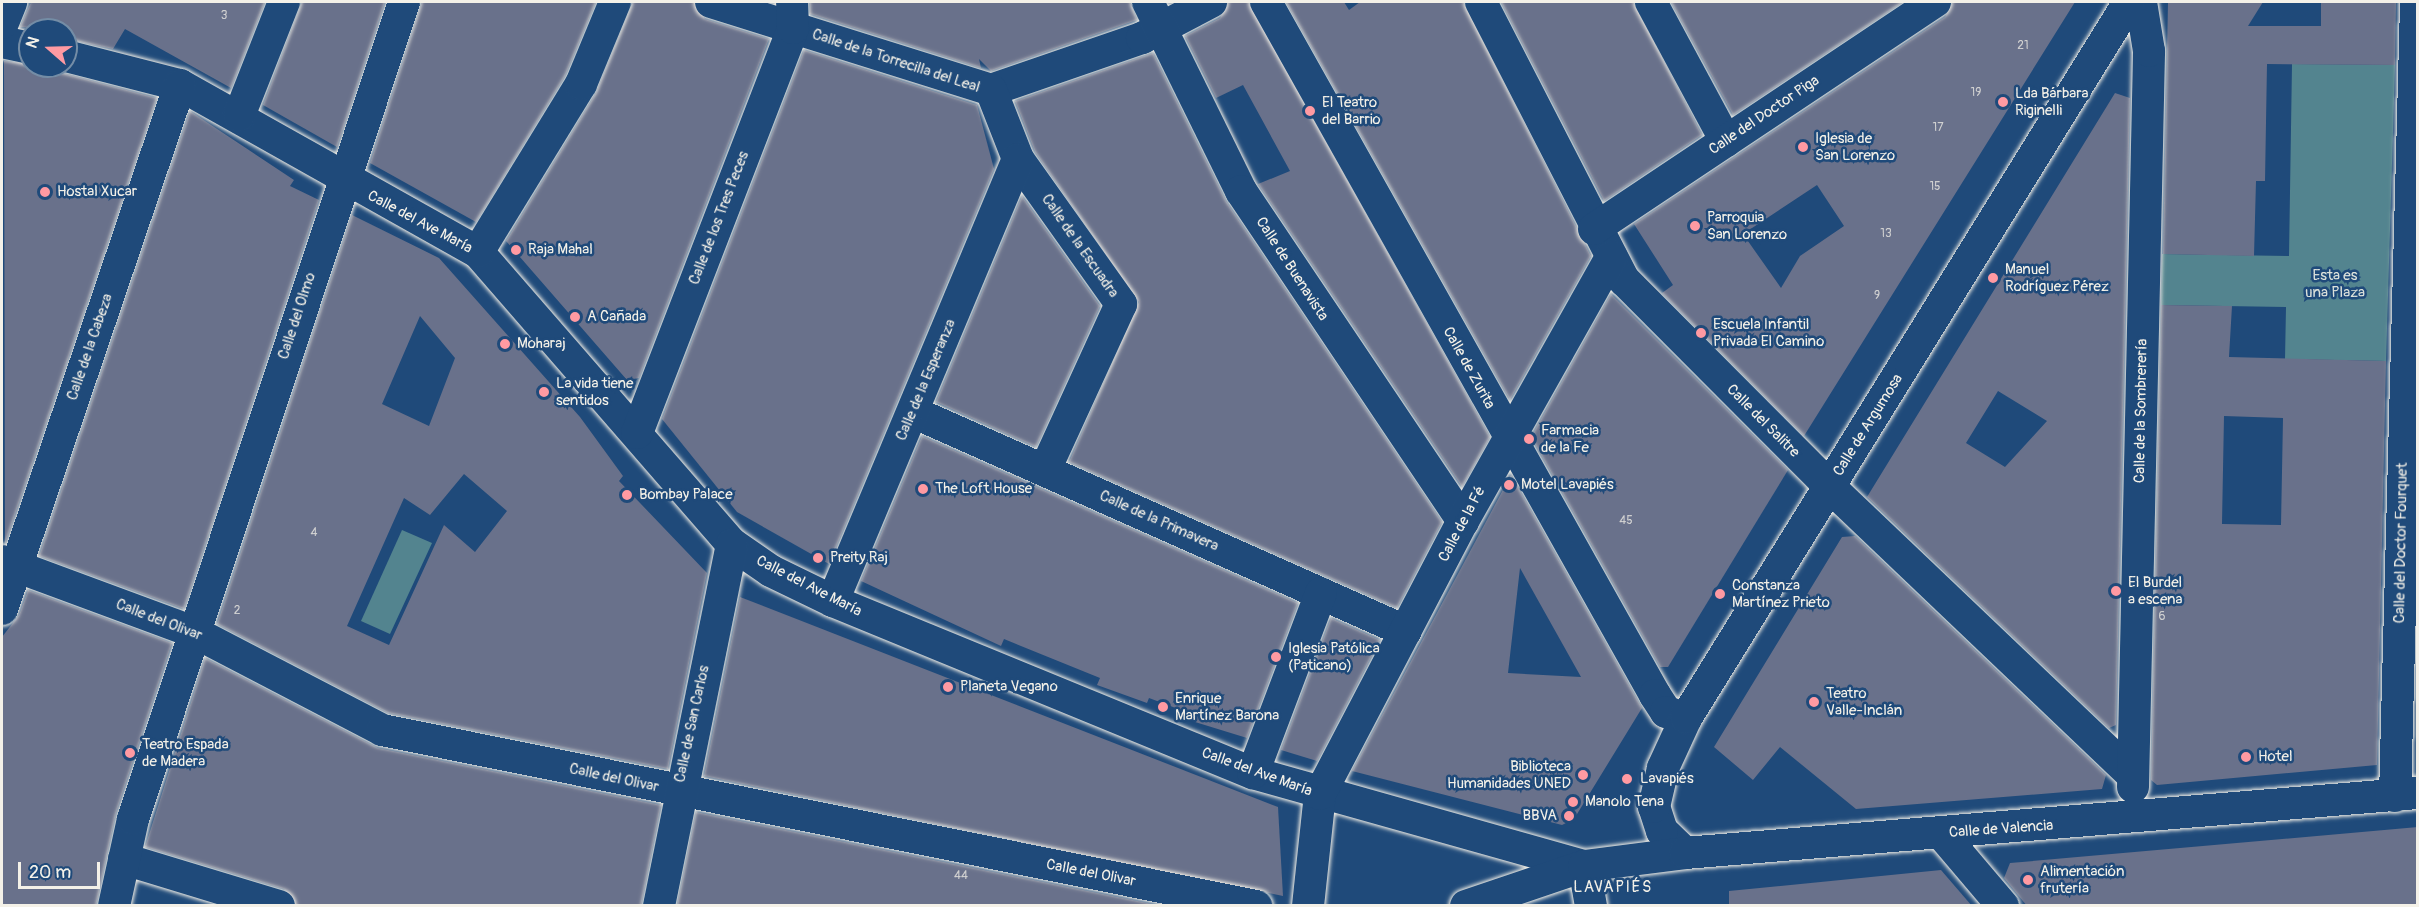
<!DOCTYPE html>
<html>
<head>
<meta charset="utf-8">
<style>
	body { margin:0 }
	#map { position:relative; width:2419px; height:907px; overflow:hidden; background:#1f4a7a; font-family:Pangolin,sans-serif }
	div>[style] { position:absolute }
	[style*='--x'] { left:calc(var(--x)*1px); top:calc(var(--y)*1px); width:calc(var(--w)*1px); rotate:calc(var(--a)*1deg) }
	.green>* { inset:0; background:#53848f }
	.building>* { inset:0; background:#69718b }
	.roads { filter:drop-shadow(0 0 2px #f4f1e8) drop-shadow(0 0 2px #f4f1e8) }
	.minor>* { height:32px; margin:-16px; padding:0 16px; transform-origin:16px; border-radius:16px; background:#1f4a7a }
	.tertiary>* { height:33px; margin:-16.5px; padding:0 16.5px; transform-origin:16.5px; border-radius:16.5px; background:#1f4a7a }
	.dots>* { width:16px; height:16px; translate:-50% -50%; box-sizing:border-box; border:3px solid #1f4a7a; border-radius:50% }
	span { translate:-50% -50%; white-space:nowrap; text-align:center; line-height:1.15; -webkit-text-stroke:5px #1f4a7a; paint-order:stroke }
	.number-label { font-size:12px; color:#d1d1d1 }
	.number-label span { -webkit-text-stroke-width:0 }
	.street-label { font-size:15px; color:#f4f1e8 }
	.poi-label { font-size:15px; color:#f4f1e8 }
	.left { translate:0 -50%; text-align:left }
	.right { translate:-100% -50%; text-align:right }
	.park-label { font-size:15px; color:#dce1db }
	.neighbourhood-label { font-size:16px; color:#f4f1e8; letter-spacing:1.5px }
	.frame { position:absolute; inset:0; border:3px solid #f4f1e8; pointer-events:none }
	.north { position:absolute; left:18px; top:18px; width:60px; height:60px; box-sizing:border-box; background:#1f4a7a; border:2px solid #748da6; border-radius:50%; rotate:290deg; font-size:16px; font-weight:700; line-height:24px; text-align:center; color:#f4f1e8 }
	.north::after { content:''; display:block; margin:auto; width:21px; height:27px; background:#ff9aa2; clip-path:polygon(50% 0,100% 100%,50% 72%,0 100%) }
	.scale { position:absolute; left:18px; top:862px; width:82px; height:27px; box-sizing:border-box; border:3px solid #f4f1e8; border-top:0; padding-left:8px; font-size:18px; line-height:21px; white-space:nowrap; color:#f4f1e8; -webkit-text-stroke:4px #1f4a7a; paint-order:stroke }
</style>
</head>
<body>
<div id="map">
	<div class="green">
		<i style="clip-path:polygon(2292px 64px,2395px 65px,2386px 361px,2285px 359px,2286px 307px,2161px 305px,2162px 254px,2289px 256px)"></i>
		<i style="clip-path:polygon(402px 530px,432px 543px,390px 634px,361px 621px)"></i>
	</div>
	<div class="building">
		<i style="clip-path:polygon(31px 2px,265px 2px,231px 88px,125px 29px,113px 49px,66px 39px,66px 30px,20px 27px)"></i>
		<i style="clip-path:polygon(302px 2px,385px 2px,337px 147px,263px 105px)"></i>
		<i style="clip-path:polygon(422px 2px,596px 2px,565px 76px,476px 222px,370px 163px)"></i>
		<i style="clip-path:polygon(633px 2px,694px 2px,705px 19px,769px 39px,639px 378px,627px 380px,506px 241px,596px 93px)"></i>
		<i style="clip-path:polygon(810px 2px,1130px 2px,1137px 20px,991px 71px,979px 59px,981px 68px,810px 14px)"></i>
		<i style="clip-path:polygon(1229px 2px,1248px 2px,1490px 437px,1462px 487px,1258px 184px,1290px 171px,1243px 85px,1216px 98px,1185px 36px,1220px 18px)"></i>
		<i style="clip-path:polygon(1286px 2px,1344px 2px,1349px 10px,1360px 2px,1463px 2px,1591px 256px,1510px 400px)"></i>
		<i style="clip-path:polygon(1501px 2px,1633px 2px,1702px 135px,1604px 201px)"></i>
		<i style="clip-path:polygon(1671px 2px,1903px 2px,1733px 115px)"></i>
		<i style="clip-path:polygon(evenodd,1953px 2px,2075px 2px,1804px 436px,1662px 293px,1673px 285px,1634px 224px,1945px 17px,1953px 2px,1817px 185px,1844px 226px,1800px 256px,1781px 288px,1743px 234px,1817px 185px)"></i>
		<i style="clip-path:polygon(2168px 2px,2263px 2px,2248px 26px,2321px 26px,2321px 2px,2396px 2px,2395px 65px,2267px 64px,2265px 181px,2256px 181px,2254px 256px,2163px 254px)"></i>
		<i style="clip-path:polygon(804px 50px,977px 105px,994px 169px,829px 564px,737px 512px,662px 419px)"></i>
		<i style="clip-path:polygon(1153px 53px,1226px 201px,1442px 522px,1397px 608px,1069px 462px,1139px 302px,1035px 152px,1015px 101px)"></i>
		<i style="clip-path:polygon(4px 61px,52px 66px,62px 73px,157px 98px,5px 544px)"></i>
		<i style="clip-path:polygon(evenodd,2115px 93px,2130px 98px,2116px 725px,2109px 728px,1867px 497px,2115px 93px,1998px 391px,2047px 421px,2005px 467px,1966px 443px,1998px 391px)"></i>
		<i style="clip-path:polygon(190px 111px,294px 180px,290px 186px,319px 200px,184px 609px,39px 556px)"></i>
		<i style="clip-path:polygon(1022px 196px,1100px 306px,1036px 447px,936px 402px)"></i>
		<i style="clip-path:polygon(evenodd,352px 215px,439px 258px,580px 417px,623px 476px,619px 481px,707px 573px,668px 769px,388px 713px,217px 624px,352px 215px,420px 316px,455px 358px,429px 426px,382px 404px,420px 316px,352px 215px,464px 474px,507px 511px,475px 552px,444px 525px,389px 645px,347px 626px,404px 498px,430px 515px,464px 474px)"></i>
		<i style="clip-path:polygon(1611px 294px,1788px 470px,1668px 667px,1660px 667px,1531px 437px)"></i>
		<i style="clip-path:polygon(evenodd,2161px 305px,2232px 306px,2229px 357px,2386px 361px,2377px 765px,2157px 785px,2151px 780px,2161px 305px,2224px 416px,2283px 418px,2281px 525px,2222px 524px,2224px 416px)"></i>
		<i style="clip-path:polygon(922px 436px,1298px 603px,1247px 738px,1195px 722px,1197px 716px,1149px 698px,1147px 703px,1097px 685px,1100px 678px,1004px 639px,1001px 646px,861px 581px)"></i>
		<i style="clip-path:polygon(evenodd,1511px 475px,1642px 708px,1574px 819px,1562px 825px,1352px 771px,1511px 475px,1520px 568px,1581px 677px,1508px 673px,1520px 568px)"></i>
		<i style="clip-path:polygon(1855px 536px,2106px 775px,2102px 789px,1856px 809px,1780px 747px,1753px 780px,1714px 747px,1842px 537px)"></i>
		<i style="clip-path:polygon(28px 590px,172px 643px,116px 813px,96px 906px,2px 906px,2px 637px,19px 615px)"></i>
		<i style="clip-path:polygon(740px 597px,1278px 807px,1283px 896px,704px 776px)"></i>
		<i style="clip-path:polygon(1331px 618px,1380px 640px,1317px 761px,1281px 750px)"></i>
		<i style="clip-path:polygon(205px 658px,378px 748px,661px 805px,641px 906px,296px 906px,284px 889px,145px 847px)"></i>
		<i style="clip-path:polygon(696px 812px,1162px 906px,677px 906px)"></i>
		<i style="clip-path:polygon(2418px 827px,2418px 906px,2027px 906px,2004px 878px,2010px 863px)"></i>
		<i style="clip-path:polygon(1941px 870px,1972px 906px,1729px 906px,1729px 891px)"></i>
	</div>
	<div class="roads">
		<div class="minor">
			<i style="--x:711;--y:2;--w:294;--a:17.4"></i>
			<i style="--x:991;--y:90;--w:160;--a:-19"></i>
			<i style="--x:1142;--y:38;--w:78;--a:-27.6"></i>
			<i style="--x:1148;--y:2;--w:211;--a:63.8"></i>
			<i style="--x:1241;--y:191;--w:398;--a:56.1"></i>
			<i style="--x:1266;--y:2;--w:795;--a:60.69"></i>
			<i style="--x:1655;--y:695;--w:20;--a:57"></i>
			<i style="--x:1666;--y:712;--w:21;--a:17"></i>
			<i style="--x:1481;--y:2;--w:313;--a:62.8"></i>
			<i style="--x:1624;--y:280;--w:292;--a:45.1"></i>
			<i style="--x:1830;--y:487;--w:417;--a:43.6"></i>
			<i style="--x:1651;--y:2;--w:158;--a:61.7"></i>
			<i style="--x:2;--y:42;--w:29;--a:12"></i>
			<i style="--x:66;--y:56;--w:118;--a:14.3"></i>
			<i style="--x:180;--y:85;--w:342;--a:29.3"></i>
			<i style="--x:478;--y:252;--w:387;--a:49"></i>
			<i style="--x:732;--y:544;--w:47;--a:34.7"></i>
			<i style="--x:771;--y:571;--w:69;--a:25.8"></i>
			<i style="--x:833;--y:601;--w:454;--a:22.3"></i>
			<i style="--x:1253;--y:773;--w:344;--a:15.7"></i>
			<i style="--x:991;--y:90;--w:74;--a:68.6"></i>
			<i style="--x:1018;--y:159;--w:178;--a:54.6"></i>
			<i style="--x:1121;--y:304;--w:183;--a:114.6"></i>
			<i style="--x:239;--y:116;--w:123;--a:-68.5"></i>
			<i style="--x:1594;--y:229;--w:410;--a:-33.7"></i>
			<i style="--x:478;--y:252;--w:197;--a:-58.5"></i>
			<i style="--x:581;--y:84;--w:89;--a:-67.5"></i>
			<i style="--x:913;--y:412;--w:539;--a:23.99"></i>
			<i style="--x:637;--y:433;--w:434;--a:-68.9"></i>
			<i style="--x:793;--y:28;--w:26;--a:-92"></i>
			<i style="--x:2;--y:561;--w:205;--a:20.3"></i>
			<i style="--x:194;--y:632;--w:212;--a:27.5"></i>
			<i style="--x:382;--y:730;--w:892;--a:11.39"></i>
			<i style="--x:833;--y:601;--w:479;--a:-67.3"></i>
			<i style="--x:2;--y:609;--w:553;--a:-71.24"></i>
			<i style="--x:1253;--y:773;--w:192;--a:-69.3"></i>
			<i style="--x:2133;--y:787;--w:736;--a:-88.75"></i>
			<i style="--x:2149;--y:51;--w:50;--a:-99.3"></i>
			<i style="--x:2395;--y:796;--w:794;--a:-88.48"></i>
			<i style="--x:1941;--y:833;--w:96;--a:49.7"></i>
			<i style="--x:1685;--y:853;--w:32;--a:-136"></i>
			<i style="--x:1662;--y:831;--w:25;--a:-108"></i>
			<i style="--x:1654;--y:807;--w:40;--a:-77"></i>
			<i style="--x:1663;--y:768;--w:55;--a:-65.3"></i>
			<i style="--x:1686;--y:718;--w:842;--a:-58.25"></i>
			<i style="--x:124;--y:859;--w:162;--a:16.9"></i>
			<i style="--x:1584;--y:866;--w:41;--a:80.1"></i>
			<i style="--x:114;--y:906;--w:89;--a:-77.7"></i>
			<i style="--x:133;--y:819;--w:861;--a:-71.65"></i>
			<i style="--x:659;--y:906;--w:369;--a:-78.6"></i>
			<i style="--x:1308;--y:906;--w:113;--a:-83.9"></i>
			<i style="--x:1320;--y:794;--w:308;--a:-62.4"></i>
			<i style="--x:1463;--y:521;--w:303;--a:-60.7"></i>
			<i style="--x:1466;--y:906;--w:125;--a:-18.7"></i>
			<i style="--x:1584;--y:866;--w:102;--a:-7.3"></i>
			<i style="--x:1685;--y:853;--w:735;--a:-4.68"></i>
		</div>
		<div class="tertiary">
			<i style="--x:2;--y:22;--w:22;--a:-68"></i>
		</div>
	</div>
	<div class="dots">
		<i style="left:2003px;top:102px;background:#ff9aa2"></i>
		<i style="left:1310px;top:111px;background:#ff9aa2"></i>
		<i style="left:1803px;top:147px;background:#ff9aa2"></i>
		<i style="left:45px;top:192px;background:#ff9aa2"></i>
		<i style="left:1695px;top:226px;background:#ff9aa2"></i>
		<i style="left:516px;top:250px;background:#ff9aa2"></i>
		<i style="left:1993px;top:278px;background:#ff9aa2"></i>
		<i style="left:575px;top:317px;background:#ff9aa2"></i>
		<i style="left:1701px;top:333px;background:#ff9aa2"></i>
		<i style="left:505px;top:344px;background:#ff9aa2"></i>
		<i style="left:544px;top:392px;background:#ff9aa2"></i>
		<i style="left:1529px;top:439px;background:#ff9aa2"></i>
		<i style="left:1509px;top:485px;background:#ff9aa2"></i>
		<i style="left:923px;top:489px;background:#ff9aa2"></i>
		<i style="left:627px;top:495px;background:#ff9aa2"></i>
		<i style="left:818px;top:558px;background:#ff9aa2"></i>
		<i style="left:2116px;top:591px;background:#ff9aa2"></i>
		<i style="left:1720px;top:594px;background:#ff9aa2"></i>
		<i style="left:1276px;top:657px;background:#ff9aa2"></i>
		<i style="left:948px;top:687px;background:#ff9aa2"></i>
		<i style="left:1814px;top:702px;background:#ff9aa2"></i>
		<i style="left:1163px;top:707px;background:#ff9aa2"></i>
		<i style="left:130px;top:753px;background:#ff9aa2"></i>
		<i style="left:2246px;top:757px;background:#ff9aa2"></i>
		<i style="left:1583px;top:775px;background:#ff9aa2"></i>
		<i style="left:1627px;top:779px;background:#ff9aa2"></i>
		<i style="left:1573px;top:802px;background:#ff9aa2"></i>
		<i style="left:1569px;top:816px;background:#ff9aa2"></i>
		<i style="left:2028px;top:880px;background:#ff9aa2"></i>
	</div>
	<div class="number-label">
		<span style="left:224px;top:16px">3</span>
		<span style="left:2023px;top:46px">21</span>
		<span style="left:1976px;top:93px">19</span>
		<span style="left:1938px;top:128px">17</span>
		<span style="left:1935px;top:187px">15</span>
		<span style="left:1886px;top:234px">13</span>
		<span style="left:1877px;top:296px">9</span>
		<span style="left:1626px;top:521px">45</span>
		<span style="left:314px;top:533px">4</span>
		<span style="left:237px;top:611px">2</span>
		<span style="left:2162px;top:617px">6</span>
		<span style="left:961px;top:876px">44</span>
	</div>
	<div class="street-label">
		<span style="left:896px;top:61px;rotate:18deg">Calle de la Torrecilla del Leal</span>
		<span style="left:1764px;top:115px;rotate:-34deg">Calle del Doctor Piga</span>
		<span style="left:719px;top:218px;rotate:-69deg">Calle de los Tres Peces</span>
		<span style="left:420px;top:222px;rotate:28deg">Calle del Ave María</span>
		<span style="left:1080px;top:246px;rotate:55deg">Calle de la Escuadra</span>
		<span style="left:1292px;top:269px;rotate:57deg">Calle de Buenavista</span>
		<span style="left:297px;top:316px;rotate:-72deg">Calle del Olmo</span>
		<span style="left:90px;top:347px;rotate:-71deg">Calle de la Cabeza</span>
		<span style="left:1469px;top:368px;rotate:61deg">Calle de Zurita</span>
		<span style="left:926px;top:380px;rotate:-67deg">Calle de la Esperanza</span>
		<span style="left:2141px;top:411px;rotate:-89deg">Calle de la Sombrerería</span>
		<span style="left:1763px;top:421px;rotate:45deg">Calle del Salitre</span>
		<span style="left:1868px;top:425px;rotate:-58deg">Calle de Argumosa</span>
		<span style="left:1159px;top:521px;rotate:24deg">Calle de la Primavera</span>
		<span style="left:1462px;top:524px;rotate:-62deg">Calle de la Fé</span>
		<span style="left:2401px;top:543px;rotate:-89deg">Calle del Doctor Fourquet</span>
		<span style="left:809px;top:586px;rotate:27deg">Calle del Ave María</span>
		<span style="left:159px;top:620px;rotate:21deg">Calle del Olivar</span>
		<span style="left:692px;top:724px;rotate:-78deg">Calle de San Carlos</span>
		<span style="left:1257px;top:772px;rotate:20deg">Calle del Ave María</span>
		<span style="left:614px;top:778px;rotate:12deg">Calle del Olivar</span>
		<span style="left:2001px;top:829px;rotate:-4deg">Calle de Valencia</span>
		<span style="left:1091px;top:873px;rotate:11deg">Calle del Olivar</span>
	</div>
	<div class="poi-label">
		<span class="left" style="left:2015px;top:102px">Lda Bárbara<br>Riginelli</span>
		<span class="left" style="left:1322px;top:111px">El Teatro<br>del Barrio</span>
		<span class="left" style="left:1815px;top:147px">Iglesia de<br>San Lorenzo</span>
		<span class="left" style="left:57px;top:192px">Hostal Xucar</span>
		<span class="left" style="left:1707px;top:226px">Parroquia<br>San Lorenzo</span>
		<span class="left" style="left:528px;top:250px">Raja Mahal</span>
		<span class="left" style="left:2005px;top:278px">Manuel<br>Rodríguez Pérez</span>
		<span class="left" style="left:587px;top:317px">A Cañada</span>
		<span class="left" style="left:1713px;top:333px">Escuela Infantil<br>Privada El Camino</span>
		<span class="left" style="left:517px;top:344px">Moharaj</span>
		<span class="left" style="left:556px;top:392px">La vida tiene<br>sentidos</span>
		<span class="left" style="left:1541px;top:439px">Farmacia<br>de la Fe</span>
		<span class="left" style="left:1521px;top:485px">Motel Lavapiés</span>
		<span class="left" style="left:935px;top:489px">The Loft House</span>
		<span class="left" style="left:639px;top:495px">Bombay Palace</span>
		<span class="left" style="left:830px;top:558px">Preity Raj</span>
		<span class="left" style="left:2128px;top:591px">El Burdel<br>a escena</span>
		<span class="left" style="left:1732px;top:594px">Constanza<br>Martínez Prieto</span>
		<span class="left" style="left:1288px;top:657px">Iglesia Patólica<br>(Paticano)</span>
		<span class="left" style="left:960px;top:687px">Planeta Vegano</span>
		<span class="left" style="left:1826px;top:702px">Teatro<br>Valle-Inclán</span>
		<span class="left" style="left:1175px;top:707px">Enrique<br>Martínez Barona</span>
		<span class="left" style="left:142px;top:753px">Teatro Espada<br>de Madera</span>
		<span class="left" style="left:2258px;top:757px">Hotel</span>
		<span class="right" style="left:1571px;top:775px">Biblioteca<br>Humanidades UNED</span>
		<span class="left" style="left:1640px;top:779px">Lavapiés</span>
		<span class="left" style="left:1585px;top:802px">Manolo Tena</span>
		<span class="right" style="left:1557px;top:816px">BBVA</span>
		<span class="left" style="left:2040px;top:880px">Alimentación<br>frutería</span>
	</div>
	<div class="park-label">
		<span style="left:2335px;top:284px">Esta es<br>una Plaza</span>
	</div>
	<div class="neighbourhood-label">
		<span style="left:1613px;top:887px">LAVAPIÉS</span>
	</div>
	<div class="frame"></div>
	<div class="north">N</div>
	<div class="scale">20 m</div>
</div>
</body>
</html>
